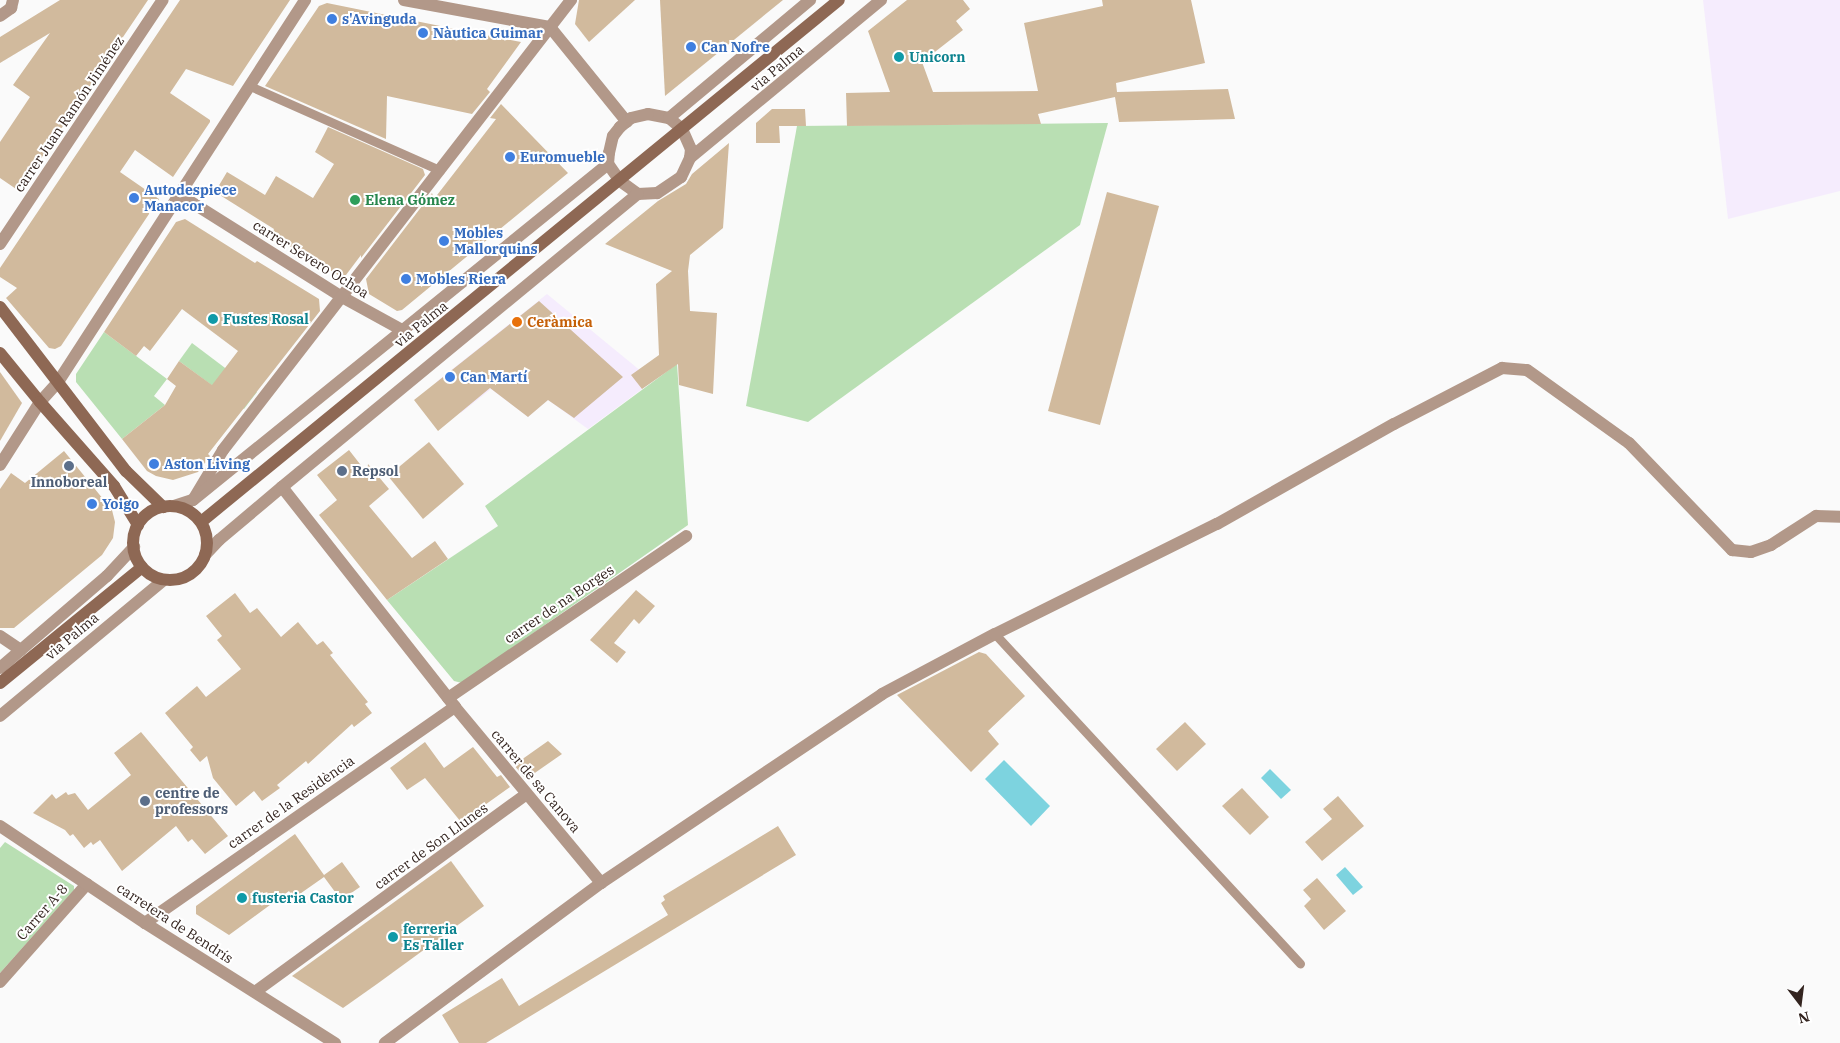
<!DOCTYPE html>
<html>
<head>
<meta charset="utf-8">
<style>
	body { margin:0 }
	#map { position:relative; width:1840px; height:1043px; overflow:hidden; background:#fafafa; font-family:"IBM Plex Serif",serif }
	div>[style] { position:absolute }
	[style*='--x'] { left:calc(var(--x)*1px); top:calc(var(--y)*1px); width:calc(var(--w)*1px); rotate:calc(var(--a)*1deg) }
	.commercial>* { inset:0; background:#f5ecfd }
	.green>* { inset:0; background:#b9dfb3 }
	.water>* { inset:0; background:#7dd3df }
	.building>* { inset:0; background:#d1ba9d }
	.service>* { height:9px; margin:-4.5px; padding:0 4.5px; transform-origin:4.5px; border-radius:4.5px; background:#b29889 }
	.minor>* { height:12px; margin:-6px; padding:0 6px; transform-origin:6px; border-radius:6px; background:#b29889 }
	.tertiary>* { height:12px; margin:-6px; padding:0 6px; transform-origin:6px; border-radius:6px; background:#b29889 }
	.secondary>* { height:12px; margin:-6px; padding:0 6px; transform-origin:6px; border-radius:6px; background:#8e6854 }
	.secondary>.ring { margin:-6px; padding:0; box-sizing:content-box; background:none; border:12px solid #8e6854; border-radius:50% }
	.dots>* { width:14px; height:14px; translate:-50% -50%; box-sizing:border-box; border:2px solid #fff; border-radius:50% }
	span { translate:-50% -50%; white-space:nowrap; text-align:center; line-height:1.15; -webkit-text-stroke:4px #fff; paint-order:stroke }
	.shop-label { font-size:14px; color:#366cbe; font-weight:700 }
	.left { translate:0 -50%; text-align:left }
	.culture-label { font-size:14px; color:#0d838f; font-weight:700 }
	.street-label { font-size:14px; color:#33241f }
	.leisure-label { font-size:14px; color:#27864d; font-weight:700 }
	.food-label { font-size:14px; color:#c56008; font-weight:700 }
	.service-label { font-size:14px; color:#4e5e75; font-weight:700 }
	.north { position:absolute; left:1775px; top:978px; width:50px; height:50px; -webkit-text-stroke:4px #fff; paint-order:stroke; rotate:165deg; font-size:14px; font-weight:700; line-height:20px; text-align:center; color:#33241f }
	.north::after { content:''; display:block; margin:auto; width:18px; height:22px; background:#33241f; clip-path:polygon(50% 0,100% 100%,50% 72%,0 100%) }
</style>
</head>
<body>
<div id="map">
	<div class="commercial">
		<i style="clip-path:polygon(1703px 0,1840px 0,1840px 191px,1728px 219px)"></i>
		<i style="clip-path:polygon(547px 294px,653px 381px,588px 429px,548px 400px,528px 417px,491px 389px,461px 413px,436px 382px)"></i>
	</div>
	<div class="green">
		<i style="clip-path:polygon(1108px 123px,1080px 225px,808px 422px,746px 406px,797px 126px)"></i>
		<i style="clip-path:polygon(104px 332px,167px 379px,154px 396px,165px 405px,122px 439px,76px 382px,76px 374px)"></i>
		<i style="clip-path:polygon(192px 343px,257px 392px,244px 409px,179px 361px)"></i>
		<i style="clip-path:polygon(677px 364px,688px 525px,462px 683px,454px 681px,387px 600px,498px 526px,485px 506px)"></i>
		<i style="clip-path:polygon(5px 842px,74px 886px,74px 890px,0 973px,0 848px)"></i>
	</div>
	<div class="water">
		<i style="clip-path:polygon(1004px 760px,1050px 806px,1031px 826px,985px 779px)"></i>
		<i style="clip-path:polygon(1270px 769px,1291px 790px,1281px 799px,1261px 778px)"></i>
		<i style="clip-path:polygon(1345px 867px,1363px 887px,1353px 895px,1336px 875px)"></i>
	</div>
	<div class="building">
		<i style="clip-path:polygon(60px 0,148px 0,19px 191px,0 178px,0 142px,30px 97px,13px 85px,50px 33px,0 63px,0 37px)"></i>
		<i style="clip-path:polygon(180px 0,290px 0,233px 86px,186px 69px,170px 93px,210px 120px,210px 122px,173px 177px,135px 150px,120px 172px,159px 199px,61px 346px,55px 349px,49px 348px,6px 298px,17px 288px,0 277px,0 268px)"></i>
		<i style="clip-path:polygon(579px 0,635px 0,589px 42px,575px 24px)"></i>
		<i style="clip-path:polygon(660px 0,783px 0,665px 96px)"></i>
		<i style="clip-path:polygon(907px 0,963px 0,970px 9px,956px 21px,963px 30px,922px 62px,933px 92px,1038px 91px,1024px 23px,1103px 6px,1102px 0,1191px 0,1205px 63px,1116px 83px,1117px 92px,1228px 89px,1235px 119px,1119px 122px,1115px 97px,1038px 114px,1041px 124px,847px 126px,846px 93px,890px 92px,868px 31px)"></i>
		<i style="clip-path:polygon(327px 3px,450px 28px,521px 42px,487px 89px,490px 92px,472px 114px,387px 96px,386px 139px,265px 86px,319px 6px)"></i>
		<i style="clip-path:polygon(501px 104px,568px 173px,402px 310px,397px 311px,369px 294px,366px 279px,432px 193px,434px 199px,496px 119px,490px 118px)"></i>
		<i style="clip-path:polygon(772px 109px,805px 109px,806px 126px,779px 126px,780px 143px,756px 143px,756px 123px)"></i>
		<i style="clip-path:polygon(328px 127px,423px 169px,425px 175px,361px 258px,361px 255px,346px 275px,338px 275px,271px 235px,274px 229px,215px 192px,227px 172px,265px 195px,276px 176px,313px 198px,334px 164px,315px 152px)"></i>
		<i style="clip-path:polygon(729px 143px,723px 228px,690px 255px,688px 271px,690px 311px,717px 313px,713px 394px,679px 385px,678px 364px,642px 389px,631px 375px,659px 355px,656px 284px,672px 271px,605px 244px,658px 201px,686px 184px,692px 174px)"></i>
		<i style="clip-path:polygon(1107px 192px,1159px 206px,1100px 425px,1048px 411px)"></i>
		<i style="clip-path:polygon(185px 219px,255px 263px,257px 261px,319px 299px,320px 311px,208px 454px,210px 456px,198px 472px,173px 480px,156px 476px,147px 471px,122px 439px,165px 405px,176px 386px,167px 379px,179px 361px,212px 385px,238px 351px,182px 309px,150px 351px,144px 346px,136px 356px,104px 332px,176px 222px)"></i>
		<i style="clip-path:polygon(539px 301px,623px 377px,574px 418px,548px 400px,528px 417px,490px 388px,438px 431px,414px 400px)"></i>
		<i style="clip-path:polygon(0 372px,22px 403px,0 441px)"></i>
		<i style="clip-path:polygon(429px 442px,464px 484px,423px 519px,388px 476px)"></i>
		<i style="clip-path:polygon(349px 450px,367px 473px,368px 464px,389px 489px,369px 506px,412px 558px,435px 541px,448px 559px,387px 600px,319px 515px,337px 500px,317px 475px)"></i>
		<i style="clip-path:polygon(64px 451px,112px 510px,115px 522px,113px 538px,102px 555px,14px 628px,0 628px,0 489px,11px 473px,25px 483px)"></i>
		<i style="clip-path:polygon(636px 590px,655px 606px,639px 624px,634px 619px,614px 643px,626px 652px,617px 663px,590px 640px)"></i>
		<i style="clip-path:polygon(235px 593px,250px 613px,257px 608px,281px 637px,298px 622px,317px 645px,323px 641px,333px 653px,330px 655px,368px 702px,365px 704px,372px 713px,354px 727px,352px 724px,308px 764px,306px 761px,277px 785px,280px 788px,262px 801px,254px 791px,236px 806px,213px 778px,207px 756px,200px 762px,190px 750px,193px 747px,165px 713px,197px 686px,206px 697px,241px 669px,217px 640px,222px 636px,206px 616px)"></i>
		<i style="clip-path:polygon(979px 652px,986px 654px,1025px 696px,988px 731px,999px 744px,971px 772px,897px 695px)"></i>
		<i style="clip-path:polygon(1185px 722px,1206px 744px,1177px 771px,1156px 749px)"></i>
		<i style="clip-path:polygon(141px 732px,228px 836px,205px 854px,192px 839px,188px 842px,176px 826px,122px 871px,100px 840px,93px 845px,91px 842px,84px 848px,73px 834px,70px 836px,65px 830px,33px 813px,52px 794px,56px 799px,66px 792px,68px 795px,75px 793px,88px 810px,131px 775px,114px 753px)"></i>
		<i style="clip-path:polygon(548px 741px,562px 754px,529px 777px,527px 774px,524px 777px,514px 765px)"></i>
		<i style="clip-path:polygon(425px 742px,444px 768px,473px 747px,497px 777px,501px 775px,510px 787px,461px 822px,425px 778px,407px 790px,390px 768px)"></i>
		<i style="clip-path:polygon(1242px 788px,1269px 817px,1250px 835px,1222px 806px)"></i>
		<i style="clip-path:polygon(1338px 796px,1364px 826px,1322px 861px,1305px 842px,1332px 819px,1323px 809px)"></i>
		<i style="clip-path:polygon(778px 826px,796px 855px,486px 1043px,459px 1043px,442px 1015px,502px 978px,519px 1006px,668px 915px,661px 903px,665px 900px,663px 896px)"></i>
		<i style="clip-path:polygon(295px 834px,324px 875px,342px 862px,360px 887px,341px 900px,324px 877px,294px 898px,289px 891px,229px 935px,196px 914px,196px 906px)"></i>
		<i style="clip-path:polygon(451px 861px,484px 906px,377px 984px,343px 1008px,292px 976px)"></i>
		<i style="clip-path:polygon(1317px 878px,1346px 911px,1324px 930px,1304px 906px,1311px 899px,1303px 890px)"></i>
	</div>
	<div class="service">
		<i style="--x:250;--y:86;--w:208;--a:23.9"></i>
		<i style="--x:995;--y:634;--w:449;--a:47.2"></i>
	</div>
	<div class="minor">
		<i style="--x:404;--y:0;--w:148;--a:10.5"></i>
		<i style="--x:550;--y:27;--w:122;--a:51"></i>
		<i style="--x:0;--y:16;--w:14;--a:-36"></i>
		<i style="--x:11;--y:8;--w:8;--a:-76"></i>
		<i style="--x:648;--y:114;--w:21;--a:11"></i>
		<i style="--x:669;--y:118;--w:17;--a:40"></i>
		<i style="--x:682;--y:129;--w:22;--a:66"></i>
		<i style="--x:691;--y:149;--w:9;--a:96"></i>
		<i style="--x:690;--y:158;--w:21;--a:115"></i>
		<i style="--x:681;--y:177;--w:29;--a:146"></i>
		<i style="--x:657;--y:193;--w:19;--a:177"></i>
		<i style="--x:638;--y:194;--w:22;--a:-144"></i>
		<i style="--x:620;--y:181;--w:21;--a:-125"></i>
		<i style="--x:608;--y:164;--w:11;--a:-85"></i>
		<i style="--x:609;--y:153;--w:17;--a:-77"></i>
		<i style="--x:613;--y:136;--w:11;--a:-52"></i>
		<i style="--x:620;--y:127;--w:14;--a:-39"></i>
		<i style="--x:631;--y:118;--w:17;--a:-13"></i>
		<i style="--x:669;--y:118;--w:184;--a:-39.9"></i>
		<i style="--x:690;--y:158;--w:248;--a:-39.6"></i>
		<i style="--x:180;--y:195;--w:191;--a:32.2"></i>
		<i style="--x:342;--y:297;--w:68;--a:28.8"></i>
		<i style="--x:0;--y:244;--w:293;--a:-56.3"></i>
		<i style="--x:0;--y:465;--w:75;--a:-57.6"></i>
		<i style="--x:40;--y:402;--w:27;--a:-48"></i>
		<i style="--x:58;--y:382;--w:455;--a:-57.1"></i>
		<i style="--x:282;--y:487;--w:280;--a:51.8"></i>
		<i style="--x:455;--y:707;--w:229;--a:50.3"></i>
		<i style="--x:601;--y:883;--w:269;--a:143.5"></i>
		<i style="--x:193;--y:500;--w:58;--a:-59"></i>
		<i style="--x:223;--y:450;--w:569;--a:-52.28"></i>
		<i style="--x:174;--y:506;--w:20;--a:-18"></i>
		<i style="--x:193;--y:500;--w:534;--a:-38.99"></i>
		<i style="--x:205;--y:555;--w:21;--a:-47"></i>
		<i style="--x:219;--y:540;--w:82;--a:-40.1"></i>
		<i style="--x:282;--y:487;--w:461;--a:-39.5"></i>
		<i style="--x:0;--y:636;--w:25;--a:34"></i>
		<i style="--x:0;--y:668;--w:141;--a:-40.7"></i>
		<i style="--x:107;--y:576;--w:40;--a:-47"></i>
		<i style="--x:448;--y:698;--w:288;--a:-34.2"></i>
		<i style="--x:0;--y:716;--w:213;--a:-39.7"></i>
		<i style="--x:601;--y:883;--w:339;--a:-33.9"></i>
		<i style="--x:882;--y:694;--w:128;--a:-28"></i>
		<i style="--x:995;--y:634;--w:248;--a:-26.4"></i>
		<i style="--x:1217;--y:524;--w:203;--a:-29.5"></i>
		<i style="--x:1394;--y:424;--w:122;--a:-27.4"></i>
		<i style="--x:1502;--y:368;--w:25;--a:5"></i>
		<i style="--x:1527;--y:370;--w:125;--a:35.6"></i>
		<i style="--x:1629;--y:443;--w:149;--a:46.1"></i>
		<i style="--x:1732;--y:550;--w:19;--a:6"></i>
		<i style="--x:1751;--y:552;--w:21;--a:-19"></i>
		<i style="--x:1771;--y:545;--w:54;--a:-32.8"></i>
		<i style="--x:1816;--y:516;--w:24;--a:2"></i>
		<i style="--x:145;--y:923;--w:378;--a:-34.9"></i>
		<i style="--x:0;--y:982;--w:131;--a:-48.4"></i>
		<i style="--x:255;--y:992;--w:336;--a:-36.1"></i>
	</div>
	<div class="tertiary">
		<i style="--x:0;--y:826;--w:174;--a:33.8"></i>
		<i style="--x:145;--y:923;--w:225;--a:32.3"></i>
	</div>
	<div class="secondary">
		<i style="--x:0;--y:307;--w:207;--a:52.5"></i>
		<i style="--x:126;--y:471;--w:52;--a:44.2"></i>
		<i style="--x:0;--y:353;--w:63;--a:50.8"></i>
		<i style="--x:40;--y:402;--w:112;--a:48.6"></i>
		<i style="--x:114;--y:486;--w:46;--a:58.4"></i>
		<i class="ring" style="left:133px;top:506px;width:62px;height:62px"></i>
		<i style="--x:201;--y:522;--w:824;--a:-39.29"></i>
		<i style="--x:0;--y:683;--w:183;--a:-39.2"></i>
	</div>
	<div class="dots">
		<i style="left:332px;top:19px;background:#3f7fe0"></i>
		<i style="left:423px;top:33px;background:#3f7fe0"></i>
		<i style="left:691px;top:47px;background:#3f7fe0"></i>
		<i style="left:899px;top:57px;background:#0f9aa8"></i>
		<i style="left:510px;top:157px;background:#3f7fe0"></i>
		<i style="left:134px;top:198px;background:#3f7fe0"></i>
		<i style="left:355px;top:200px;background:#2e9e5b"></i>
		<i style="left:444px;top:241px;background:#3f7fe0"></i>
		<i style="left:406px;top:279px;background:#3f7fe0"></i>
		<i style="left:213px;top:319px;background:#0f9aa8"></i>
		<i style="left:517px;top:322px;background:#e8710a"></i>
		<i style="left:450px;top:377px;background:#3f7fe0"></i>
		<i style="left:154px;top:464px;background:#3f7fe0"></i>
		<i style="left:69px;top:466px;background:#5c6f8a"></i>
		<i style="left:342px;top:471px;background:#5c6f8a"></i>
		<i style="left:92px;top:504px;background:#3f7fe0"></i>
		<i style="left:145px;top:801px;background:#5c6f8a"></i>
		<i style="left:242px;top:898px;background:#0f9aa8"></i>
		<i style="left:393px;top:937px;background:#0f9aa8"></i>
	</div>
	<div class="shop-label">
		<span class="left" style="left:342px;top:19px">s'Avinguda</span>
		<span class="left" style="left:433px;top:33px">Nàutica Guimar</span>
		<span class="left" style="left:701px;top:47px">Can Nofre</span>
		<span class="left" style="left:520px;top:157px">Euromueble</span>
		<span class="left" style="left:144px;top:198px">Autodespiece<br>Manacor</span>
		<span class="left" style="left:454px;top:241px">Mobles<br>Mallorquins</span>
		<span class="left" style="left:416px;top:279px">Mobles Riera</span>
		<span class="left" style="left:460px;top:377px">Can Martí</span>
		<span class="left" style="left:164px;top:464px">Aston Living</span>
		<span class="left" style="left:102px;top:504px">Yoigo</span>
	</div>
	<div class="culture-label">
		<span class="left" style="left:909px;top:57px">Unicorn</span>
		<span class="left" style="left:223px;top:319px">Fustes Rosal</span>
		<span class="left" style="left:252px;top:898px">fusteria Castor</span>
		<span class="left" style="left:403px;top:937px">ferreria<br>Es Taller</span>
	</div>
	<div class="street-label">
		<span style="left:777px;top:68px;rotate:-40deg">via Palma</span>
		<span style="left:69px;top:114px;rotate:-56deg">carrer Juan Ramón Jiménez</span>
		<span style="left:311px;top:259px;rotate:32deg">carrer Severo Ochoa</span>
		<span style="left:421px;top:324px;rotate:-39deg">via Palma</span>
		<span style="left:559px;top:604px;rotate:-34deg">carrer de na Borges</span>
		<span style="left:72px;top:636px;rotate:-40deg">via Palma</span>
		<span style="left:536px;top:781px;rotate:50deg">carrer de sa Canova</span>
		<span style="left:291px;top:802px;rotate:-35deg">carrer de la Residència</span>
		<span style="left:431px;top:846px;rotate:-36deg">carrer de Son Llunes</span>
		<span style="left:42px;top:912px;rotate:-49deg">Carrer A-8</span>
		<span style="left:175px;top:923px;rotate:33deg">carretera de Bendrís</span>
	</div>
	<div class="leisure-label">
		<span class="left" style="left:365px;top:200px">Elena Gómez</span>
	</div>
	<div class="food-label">
		<span class="left" style="left:527px;top:322px">Ceràmica</span>
	</div>
	<div class="service-label">
		<span class="left" style="left:352px;top:471px">Repsol</span>
		<span style="left:69px;top:482px">Innoboreal</span>
		<span class="left" style="left:155px;top:801px">centre de<br>professors</span>
	</div>
	<div class="north">N</div>
</div>
</body>
</html>
